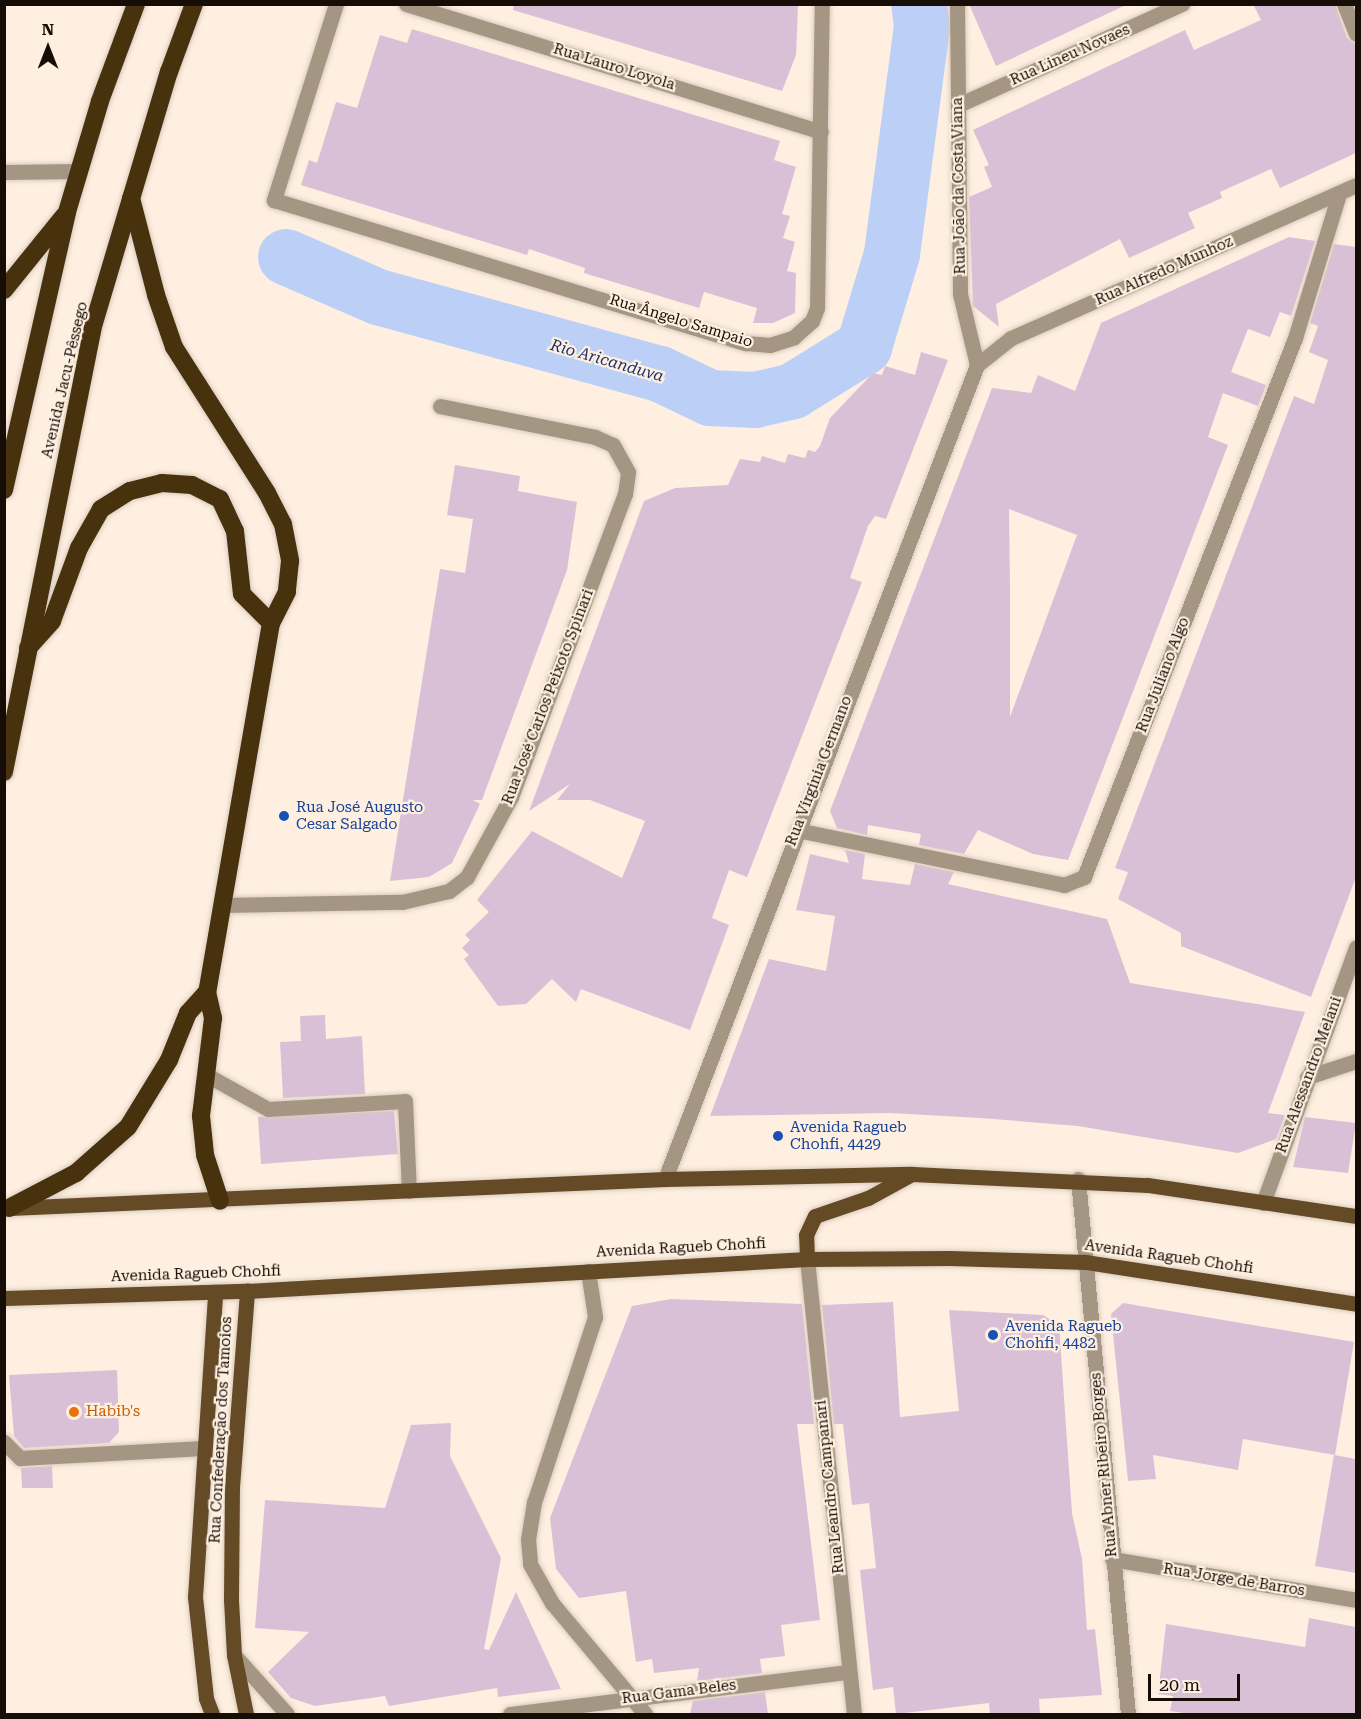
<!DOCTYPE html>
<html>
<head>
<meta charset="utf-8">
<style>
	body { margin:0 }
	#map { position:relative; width:1361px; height:1719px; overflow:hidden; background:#feefe1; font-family:"Roboto Serif",serif }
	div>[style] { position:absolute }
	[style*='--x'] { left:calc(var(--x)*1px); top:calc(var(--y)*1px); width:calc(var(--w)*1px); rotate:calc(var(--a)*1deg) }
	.river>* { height:56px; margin:-28px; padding:0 28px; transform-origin:28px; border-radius:28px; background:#bcd0f7 }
	.building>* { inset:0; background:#d9c0d7 }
	.roads { filter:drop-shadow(0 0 2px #d9cbbe) drop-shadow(0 0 2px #d9cbbe) }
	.minor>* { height:15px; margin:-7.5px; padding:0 7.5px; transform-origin:7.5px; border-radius:7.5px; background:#a49682 }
	.major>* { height:15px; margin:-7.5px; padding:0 7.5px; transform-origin:7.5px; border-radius:7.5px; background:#644a25 }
	.highway>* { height:18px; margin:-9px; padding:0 9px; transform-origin:9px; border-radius:9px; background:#48320e }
	.dots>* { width:16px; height:16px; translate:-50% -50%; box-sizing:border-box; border:3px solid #feefe1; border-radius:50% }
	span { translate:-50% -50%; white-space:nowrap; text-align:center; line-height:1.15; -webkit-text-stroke:4.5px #feefe1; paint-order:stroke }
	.street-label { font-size:15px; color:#160e06 }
	.transit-label { font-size:15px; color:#164399 }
	.left { translate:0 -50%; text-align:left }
	.food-label { font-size:15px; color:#c56008 }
	.water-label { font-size:16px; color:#1a326b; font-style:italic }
	.frame { position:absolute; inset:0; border:6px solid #160e06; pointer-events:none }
	.north { position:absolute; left:18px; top:18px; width:60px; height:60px; -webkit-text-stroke:4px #feefe1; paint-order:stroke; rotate:0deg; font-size:16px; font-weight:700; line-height:24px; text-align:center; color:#160e06 }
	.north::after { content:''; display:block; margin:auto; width:21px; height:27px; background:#160e06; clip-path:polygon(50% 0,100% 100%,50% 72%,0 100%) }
	.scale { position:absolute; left:1148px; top:1674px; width:92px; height:27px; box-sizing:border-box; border:3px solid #160e06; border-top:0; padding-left:8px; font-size:18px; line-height:21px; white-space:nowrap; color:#160e06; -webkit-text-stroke:4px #feefe1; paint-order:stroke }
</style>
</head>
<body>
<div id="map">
	<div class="river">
		<i style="--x:286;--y:257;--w:100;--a:23.5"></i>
		<i style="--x:378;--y:297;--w:292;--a:15.3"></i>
		<i style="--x:660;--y:374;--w:55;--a:25.6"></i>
		<i style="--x:710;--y:398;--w:45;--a:2.5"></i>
		<i style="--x:755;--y:400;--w:39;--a:-13"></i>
		<i style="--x:793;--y:391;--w:84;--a:-31.8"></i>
		<i style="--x:864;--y:347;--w:97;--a:-73.2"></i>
		<i style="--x:892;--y:254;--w:229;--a:-82.5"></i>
		<i style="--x:922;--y:27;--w:23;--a:-97"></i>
	</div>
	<div class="building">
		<i style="clip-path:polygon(514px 4px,798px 4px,796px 55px,782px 91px,513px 10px)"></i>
		<i style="clip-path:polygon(969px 4px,1128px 4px,996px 66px)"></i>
		<i style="clip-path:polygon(1253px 4px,1335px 4px,1347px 38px,1356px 44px,1356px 153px,1280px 188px,1271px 169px,1220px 192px,1222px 198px,1188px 213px,1195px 228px,1129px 258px,1120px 239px,996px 304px,999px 327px,973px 306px,969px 197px,992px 187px,984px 167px,989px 165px,973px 130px,1185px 30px,1194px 50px,1261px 20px)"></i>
		<i style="clip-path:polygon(412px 29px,780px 141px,774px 160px,796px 167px,782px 214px,790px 216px,783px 238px,795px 242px,787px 271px,796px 273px,795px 313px,773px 323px,753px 323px,757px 308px,704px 292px,699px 308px,584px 273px,585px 268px,529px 249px,527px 255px,301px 185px,309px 160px,317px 163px,336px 102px,357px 108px,380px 35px,407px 43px)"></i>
		<i style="clip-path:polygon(evenodd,1289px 237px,1315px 241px,1291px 316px,1280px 312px,1270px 337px,1248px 329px,1231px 372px,1266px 385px,1258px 406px,1223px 393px,1208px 437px,1228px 445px,1068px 860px,1033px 854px,978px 830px,964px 854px,919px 845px,921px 834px,868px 825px,867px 835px,837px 828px,830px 811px,992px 388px,1031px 393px,1038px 375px,1075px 391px,1101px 323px,1289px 237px,1009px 509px,1077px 535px,1010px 717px,1010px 587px,1009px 509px)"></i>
		<i style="clip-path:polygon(1334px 244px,1356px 247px,1356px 877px,1311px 997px,1181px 946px,1181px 933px,1118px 899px,1128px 872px,1115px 868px,1294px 396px,1314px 404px,1328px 360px,1309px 352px,1318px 326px,1310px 323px)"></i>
		<i style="clip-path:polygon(921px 352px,948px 360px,886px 519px,875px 516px,868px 526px,850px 578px,862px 582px,747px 877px,729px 870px,712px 918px,729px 925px,690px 1030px,581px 989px,576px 1002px,552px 979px,526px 1004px,498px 1006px,464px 959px,469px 955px,462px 948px,470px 940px,465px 935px,489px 912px,477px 900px,532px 831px,622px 878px,645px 821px,590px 800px,557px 800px,570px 784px,529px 811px,644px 501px,675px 488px,728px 485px,740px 459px,760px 462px,762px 456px,785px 463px,788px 454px,805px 458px,808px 450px,815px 452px,820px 446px,830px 418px,873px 373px,882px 375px,885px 366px,915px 375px)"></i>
		<i style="clip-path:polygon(455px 465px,520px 476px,518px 491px,577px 502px,567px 570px,482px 800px,473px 800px,480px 804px,452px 863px,429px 877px,390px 881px,440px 569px,465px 573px,473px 519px,447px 515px)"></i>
		<i style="clip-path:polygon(845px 850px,865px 854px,862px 879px,910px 885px,915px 864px,954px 872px,948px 884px,1107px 919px,1130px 983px,1305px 1012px,1268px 1113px,1285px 1115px,1276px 1139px,1238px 1153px,1078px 1126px,981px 1118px,889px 1113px,710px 1116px,769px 959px,826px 971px,835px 916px,796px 910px,810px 854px,849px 863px)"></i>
		<i style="clip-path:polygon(325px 1015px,326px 1039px,362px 1036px,365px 1094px,283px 1098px,280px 1042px,301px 1041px,300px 1016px)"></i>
		<i style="clip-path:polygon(394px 1111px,398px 1154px,261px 1164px,258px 1117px)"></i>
		<i style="clip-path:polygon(1305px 1117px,1356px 1123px,1348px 1173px,1293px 1167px)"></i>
		<i style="clip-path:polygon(671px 1299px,802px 1304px,814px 1424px,797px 1424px,820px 1620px,781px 1625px,785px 1656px,760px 1659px,762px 1673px,697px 1681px,699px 1668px,654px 1673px,652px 1659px,636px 1662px,626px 1591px,579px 1598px,556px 1569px,550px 1518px,632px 1306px)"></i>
		<i style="clip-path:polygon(893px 1302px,900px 1417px,959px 1411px,949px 1310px,1043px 1315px,1059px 1325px,1072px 1513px,1082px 1559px,1087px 1630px,1095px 1629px,1102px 1695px,1039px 1699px,1040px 1714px,990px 1714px,989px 1703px,896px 1714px,893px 1687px,873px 1690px,860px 1570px,876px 1568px,869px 1503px,852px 1505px,843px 1424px,834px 1424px,822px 1305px)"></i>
		<i style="clip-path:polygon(1123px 1303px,1354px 1342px,1335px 1455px,1243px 1439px,1238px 1470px,1153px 1455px,1156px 1479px,1128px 1481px,1111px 1314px)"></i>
		<i style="clip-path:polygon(117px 1370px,119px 1432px,109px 1443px,24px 1448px,14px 1436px,9px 1375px)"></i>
		<i style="clip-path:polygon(451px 1423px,450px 1456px,501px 1558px,484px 1649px,489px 1650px,516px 1592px,561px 1689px,498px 1697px,497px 1688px,389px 1706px,385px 1696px,315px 1706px,291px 1698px,268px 1672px,309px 1632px,255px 1628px,265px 1500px,385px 1508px,411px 1425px)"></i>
		<i style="clip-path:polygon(1334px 1455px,1356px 1459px,1356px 1573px,1315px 1566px)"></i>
		<i style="clip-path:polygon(52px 1466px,53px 1488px,22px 1488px,21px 1468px)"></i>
		<i style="clip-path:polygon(1309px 1618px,1356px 1627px,1356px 1714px,1191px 1714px,1170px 1711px,1173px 1696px,1158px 1694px,1166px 1624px,1305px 1647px)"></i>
		<i style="clip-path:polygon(765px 1692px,768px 1714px,690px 1714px,693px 1701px)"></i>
	</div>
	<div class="roads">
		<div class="minor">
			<i style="--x:336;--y:4;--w:206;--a:107.6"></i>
			<i style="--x:274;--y:200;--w:493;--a:16.9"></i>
			<i style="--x:746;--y:343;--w:24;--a:5"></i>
			<i style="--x:770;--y:345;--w:25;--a:-18"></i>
			<i style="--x:794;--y:337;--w:24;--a:-42"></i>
			<i style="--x:812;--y:321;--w:14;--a:-69"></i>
			<i style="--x:817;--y:308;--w:304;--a:-89.1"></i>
			<i style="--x:406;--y:4;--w:434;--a:17.1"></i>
			<i style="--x:957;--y:4;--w:290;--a:89.4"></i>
			<i style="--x:960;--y:294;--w:73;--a:76.5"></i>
			<i style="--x:1344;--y:4;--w:32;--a:68"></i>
			<i style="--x:958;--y:105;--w:246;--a:-24.3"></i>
			<i style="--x:4;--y:172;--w:76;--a:-0.8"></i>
			<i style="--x:797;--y:830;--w:273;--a:11.6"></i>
			<i style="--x:1064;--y:885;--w:22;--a:-22"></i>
			<i style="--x:1084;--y:877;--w:579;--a:-68.62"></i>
			<i style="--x:1295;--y:338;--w:151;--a:-73"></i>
			<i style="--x:222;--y:905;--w:180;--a:-1"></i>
			<i style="--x:402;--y:902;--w:48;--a:-13.2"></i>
			<i style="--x:449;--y:891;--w:23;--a:-38"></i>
			<i style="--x:467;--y:877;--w:91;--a:-61.2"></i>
			<i style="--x:511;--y:797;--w:324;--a:-69.4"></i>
			<i style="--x:625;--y:494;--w:22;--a:-82"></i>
			<i style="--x:628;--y:472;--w:31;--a:-119"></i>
			<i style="--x:613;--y:445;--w:20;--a:-156"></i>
			<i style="--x:595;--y:437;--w:158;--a:-168.7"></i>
			<i style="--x:205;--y:1074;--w:72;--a:29.1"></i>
			<i style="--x:268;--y:1109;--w:137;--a:-3.3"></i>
			<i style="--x:405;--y:1101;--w:90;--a:87.5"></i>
			<i style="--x:1307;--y:1077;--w:52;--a:-18.1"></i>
			<i style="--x:665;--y:1179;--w:872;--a:-69.03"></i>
			<i style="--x:977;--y:365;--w:43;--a:-38.5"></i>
			<i style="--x:1011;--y:338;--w:377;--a:-23.9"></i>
			<i style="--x:1078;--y:1179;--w:537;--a:84.66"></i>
			<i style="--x:1263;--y:1203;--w:272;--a:-70"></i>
			<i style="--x:807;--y:1259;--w:457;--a:84.1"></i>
			<i style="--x:588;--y:1271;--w:47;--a:81.3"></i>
			<i style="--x:595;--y:1317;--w:195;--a:108.2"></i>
			<i style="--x:534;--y:1502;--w:37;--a:99"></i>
			<i style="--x:528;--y:1539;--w:25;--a:85"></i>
			<i style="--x:530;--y:1564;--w:45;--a:60.6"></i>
			<i style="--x:552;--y:1603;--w:145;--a:50"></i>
			<i style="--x:4;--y:1442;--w:23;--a:45"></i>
			<i style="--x:20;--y:1458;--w:183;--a:-3.1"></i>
			<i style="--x:1112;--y:1559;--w:247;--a:9.5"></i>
			<i style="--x:234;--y:1655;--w:79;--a:48.1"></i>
			<i style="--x:510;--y:1714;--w:341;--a:-7.1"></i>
		</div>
		<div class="major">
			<i style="--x:10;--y:1208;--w:656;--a:-2.54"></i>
			<i style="--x:665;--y:1179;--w:247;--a:-1.2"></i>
			<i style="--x:912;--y:1174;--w:236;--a:2.7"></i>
			<i style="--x:1148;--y:1185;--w:210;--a:8.5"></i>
			<i style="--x:807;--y:1259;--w:24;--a:-92"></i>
			<i style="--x:806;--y:1235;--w:21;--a:-65"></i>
			<i style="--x:815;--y:1216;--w:56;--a:-18.8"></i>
			<i style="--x:868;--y:1198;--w:48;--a:-28.7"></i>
			<i style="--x:4;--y:1298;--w:243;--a:-1.7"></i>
			<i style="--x:247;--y:1291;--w:561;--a:-3.27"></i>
			<i style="--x:807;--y:1259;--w:142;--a:-0.4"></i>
			<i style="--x:949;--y:1258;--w:137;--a:1.7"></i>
			<i style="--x:1086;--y:1262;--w:273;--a:8.8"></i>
			<i style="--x:212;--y:1714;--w:17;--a:-111"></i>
			<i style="--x:206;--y:1698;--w:102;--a:-96.2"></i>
			<i style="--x:195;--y:1597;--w:306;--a:-86.2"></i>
			<i style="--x:246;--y:1714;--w:60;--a:-101.5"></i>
			<i style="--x:234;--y:1655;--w:56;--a:-93.1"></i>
			<i style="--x:231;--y:1599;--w:112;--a:-89.5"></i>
			<i style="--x:232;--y:1487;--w:197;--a:-85.6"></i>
		</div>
		<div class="highway">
			<i style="--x:131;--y:198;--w:100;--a:75.5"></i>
			<i style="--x:156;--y:295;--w:55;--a:70.9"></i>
			<i style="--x:174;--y:347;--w:173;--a:57.5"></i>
			<i style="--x:267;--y:493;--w:35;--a:63"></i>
			<i style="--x:283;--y:524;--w:38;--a:79"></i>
			<i style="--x:290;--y:561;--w:31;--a:96"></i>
			<i style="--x:287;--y:592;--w:35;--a:117"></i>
			<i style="--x:271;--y:623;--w:375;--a:99.8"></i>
			<i style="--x:207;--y:992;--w:27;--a:77"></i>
			<i style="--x:213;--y:1018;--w:99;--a:97"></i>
			<i style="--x:201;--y:1116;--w:39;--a:84"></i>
			<i style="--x:205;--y:1155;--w:48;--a:71.9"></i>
			<i style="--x:4;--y:290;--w:95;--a:-51"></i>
			<i style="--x:4;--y:490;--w:285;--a:-77.2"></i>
			<i style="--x:67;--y:212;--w:116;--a:-73.4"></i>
			<i style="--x:100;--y:101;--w:103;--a:-69.6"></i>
			<i style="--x:28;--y:648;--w:36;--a:-48"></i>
			<i style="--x:52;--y:621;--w:78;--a:-69.7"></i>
			<i style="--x:79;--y:548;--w:45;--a:-60.6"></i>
			<i style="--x:101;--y:509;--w:34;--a:-32"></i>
			<i style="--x:130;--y:491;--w:33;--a:-14"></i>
			<i style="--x:162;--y:483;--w:30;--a:4"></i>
			<i style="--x:192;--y:485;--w:31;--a:27"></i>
			<i style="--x:220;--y:499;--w:35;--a:65"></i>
			<i style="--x:235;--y:531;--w:63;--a:83.7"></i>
			<i style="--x:242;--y:594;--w:41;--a:45"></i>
			<i style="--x:4;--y:772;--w:458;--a:-78.7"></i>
			<i style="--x:94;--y:323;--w:262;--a:-73.4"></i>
			<i style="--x:169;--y:72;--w:72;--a:-69.8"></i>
			<i style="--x:9;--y:1208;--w:76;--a:-27.6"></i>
			<i style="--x:76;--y:1173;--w:69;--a:-41.5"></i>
			<i style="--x:128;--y:1127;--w:79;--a:-58.5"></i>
			<i style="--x:169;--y:1060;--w:51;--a:-68"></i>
			<i style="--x:188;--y:1013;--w:28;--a:-48"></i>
		</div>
	</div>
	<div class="dots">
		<i style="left:284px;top:816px;background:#1a4fb4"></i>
		<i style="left:778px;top:1136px;background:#1a4fb4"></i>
		<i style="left:993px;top:1335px;background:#1a4fb4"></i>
		<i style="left:74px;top:1412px;background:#e8710a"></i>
	</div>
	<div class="street-label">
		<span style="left:1070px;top:55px;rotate:-24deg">Rua Lineu Novaes</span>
		<span style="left:614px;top:67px;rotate:17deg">Rua Lauro Loyola</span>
		<span style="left:959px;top:186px;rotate:-91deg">Rua João da Costa Viana</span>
		<span style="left:1164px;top:271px;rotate:-24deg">Rua Alfredo Munhoz</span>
		<span style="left:681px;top:321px;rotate:17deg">Rua Ângelo Sampaio</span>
		<span style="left:65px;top:380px;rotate:-77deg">Avenida Jacu-Pêssego</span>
		<span style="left:1163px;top:675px;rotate:-69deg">Rua Juliano Algo</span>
		<span style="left:548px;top:697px;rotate:-69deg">Rua José Carlos Peixoto Spinari</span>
		<span style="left:819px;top:771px;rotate:-69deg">Rua Virginia Germano</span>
		<span style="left:1309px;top:1075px;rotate:-70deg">Rua Alessandro Melani</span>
		<span style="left:681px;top:1248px;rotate:-3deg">Avenida Ragueb Chohfi</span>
		<span style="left:1169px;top:1257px;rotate:8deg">Avenida Ragueb Chohfi</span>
		<span style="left:196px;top:1274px;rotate:-2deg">Avenida Ragueb Chohfi</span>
		<span style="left:221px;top:1430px;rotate:-87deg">Rua Confederação dos Tamoios</span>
		<span style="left:1104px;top:1465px;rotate:-95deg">Rua Abner Ribeiro Borges</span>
		<span style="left:830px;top:1487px;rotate:-96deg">Rua Leandro Campanari</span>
		<span style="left:1234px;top:1580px;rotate:9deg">Rua Jorge de Barros</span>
		<span style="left:679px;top:1692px;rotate:-7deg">Rua Gama Beles</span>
	</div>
	<div class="transit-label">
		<span class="left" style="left:296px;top:816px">Rua José Augusto<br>Cesar Salgado</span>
		<span class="left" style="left:790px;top:1136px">Avenida Ragueb<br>Chohfi, 4429</span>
		<span class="left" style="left:1005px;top:1335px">Avenida Ragueb<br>Chohfi, 4482</span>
	</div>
	<div class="food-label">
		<span class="left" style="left:86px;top:1412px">Habib's</span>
	</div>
	<div class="water-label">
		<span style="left:607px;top:361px;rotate:16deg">Rio Aricanduva</span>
	</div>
	<div class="frame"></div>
	<div class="north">N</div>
	<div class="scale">20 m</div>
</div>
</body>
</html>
